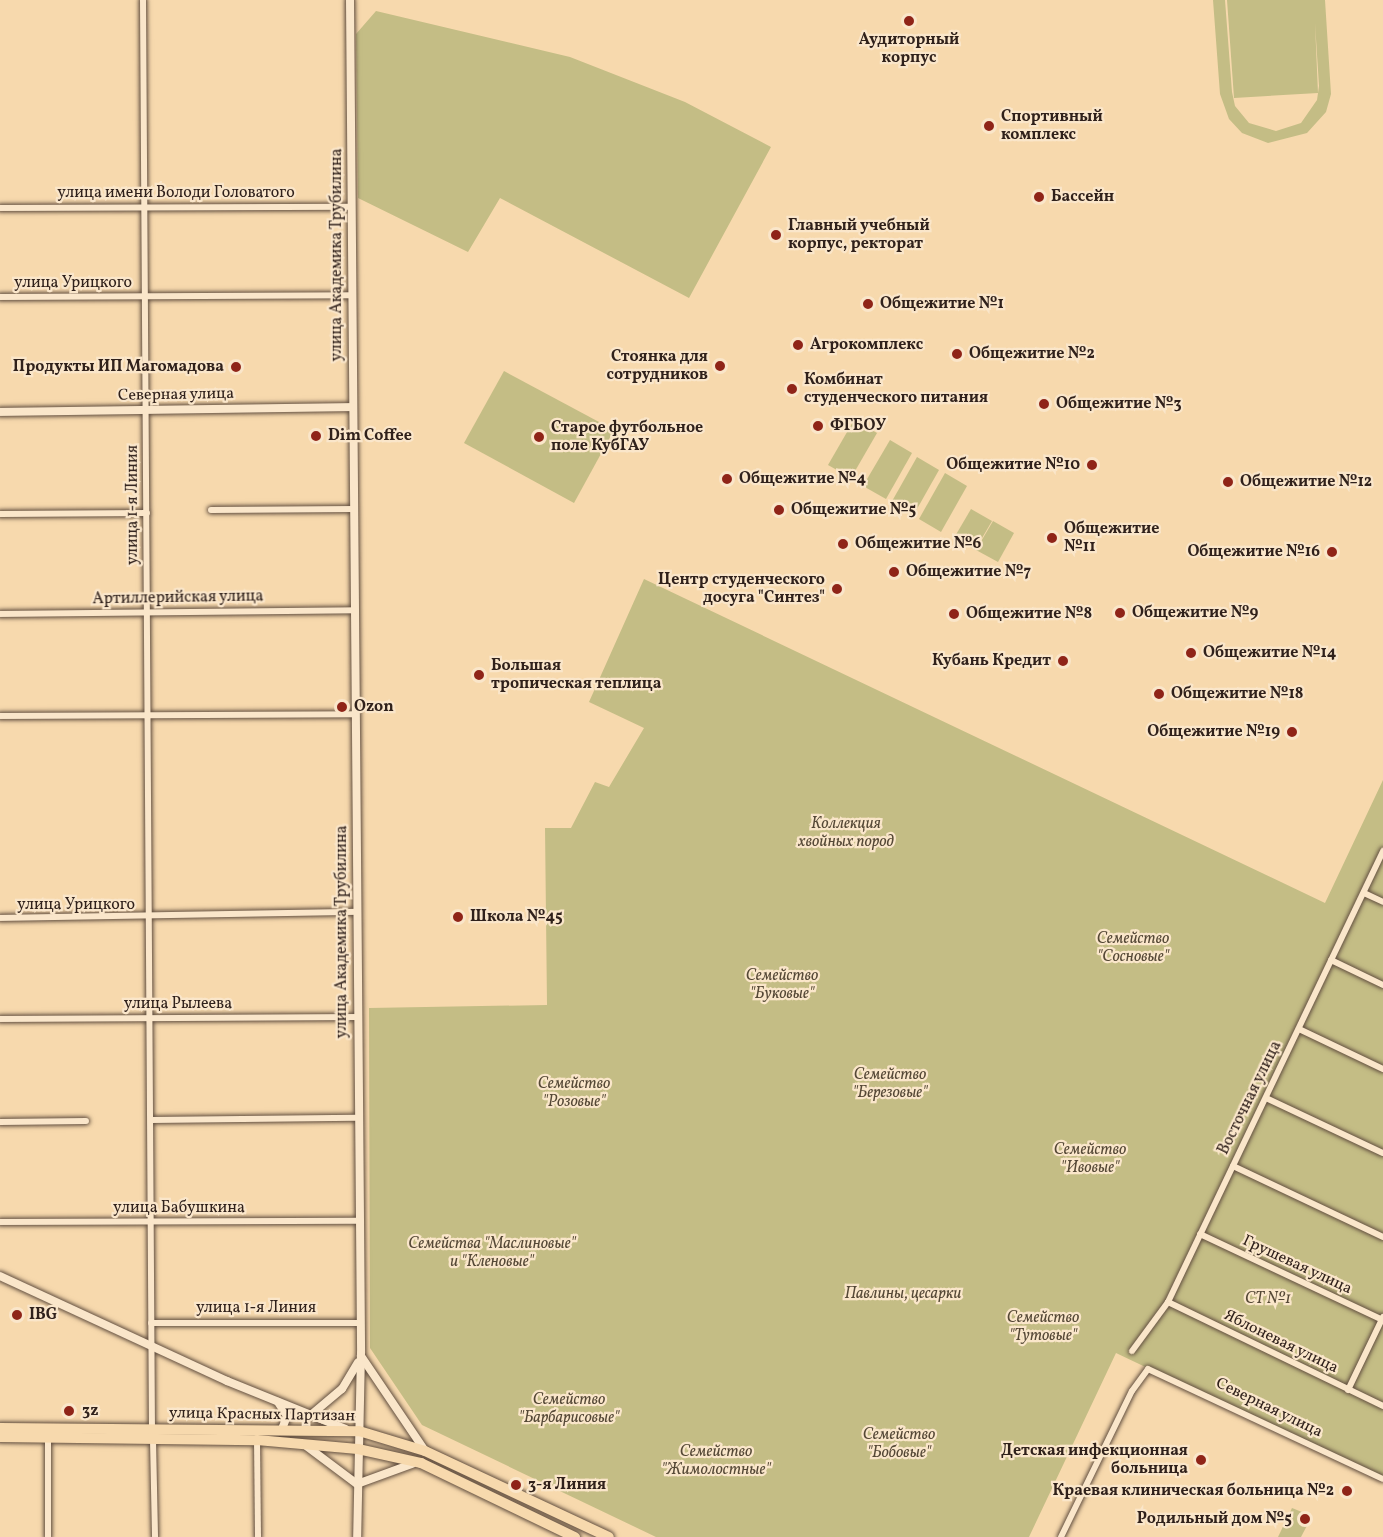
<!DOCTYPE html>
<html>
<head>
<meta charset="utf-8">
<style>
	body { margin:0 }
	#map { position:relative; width:1383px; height:1537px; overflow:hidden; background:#f7d9ad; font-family:Vollkorn,serif }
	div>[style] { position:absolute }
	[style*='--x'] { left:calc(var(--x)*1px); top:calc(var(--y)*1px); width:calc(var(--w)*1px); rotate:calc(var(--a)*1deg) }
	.green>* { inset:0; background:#c4bd85 }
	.roads { filter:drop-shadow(0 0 2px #624f40) drop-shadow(0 0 2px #624f40) }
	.street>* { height:6px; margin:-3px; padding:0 3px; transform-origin:3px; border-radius:3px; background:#fae6ca }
	.secondary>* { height:8px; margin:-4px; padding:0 4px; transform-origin:4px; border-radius:4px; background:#fae6ca }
	.highway>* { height:10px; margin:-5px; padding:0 5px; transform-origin:5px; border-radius:5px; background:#f7d9ad }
	.dots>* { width:16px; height:16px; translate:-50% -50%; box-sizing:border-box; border:3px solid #fae6ca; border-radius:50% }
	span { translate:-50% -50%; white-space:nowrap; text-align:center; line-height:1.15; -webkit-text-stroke:4.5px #fae6ca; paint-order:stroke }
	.poi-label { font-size:16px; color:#30211b; font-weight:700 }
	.left { translate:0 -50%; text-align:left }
	.right { translate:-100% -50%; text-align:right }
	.street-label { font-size:16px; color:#30211b }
	.park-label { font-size:16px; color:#554836; font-style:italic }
</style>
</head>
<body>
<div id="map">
	<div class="green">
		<i style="clip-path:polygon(1213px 0,1225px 0,1232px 92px,1235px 106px,1249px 123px,1276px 131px,1301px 123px,1317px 100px,1319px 86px,1315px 23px,1318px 93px,1234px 98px,1227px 0,1325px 0,1331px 94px,1326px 112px,1307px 133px,1268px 143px,1242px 133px,1229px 119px,1220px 94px)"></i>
		<i style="clip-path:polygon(376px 11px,570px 57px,685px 102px,771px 147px,689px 298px,500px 198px,468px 252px,358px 198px,356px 34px)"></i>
		<i style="clip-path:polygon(504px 371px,614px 430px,574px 503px,464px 443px)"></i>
		<i style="clip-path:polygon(854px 420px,877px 433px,851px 478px,828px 465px)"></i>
		<i style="clip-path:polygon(890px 440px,912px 453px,886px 499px,863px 486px)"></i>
		<i style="clip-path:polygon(917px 457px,939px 470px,913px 516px,891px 503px)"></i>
		<i style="clip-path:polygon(945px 473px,967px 486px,941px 532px,919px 519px)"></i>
		<i style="clip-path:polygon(971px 509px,992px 521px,975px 550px,954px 538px)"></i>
		<i style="clip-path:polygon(993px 521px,1014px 533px,998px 562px,976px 550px)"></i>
		<i style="clip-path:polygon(644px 579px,1325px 903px,1383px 780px,1383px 1480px,1116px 1353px,1029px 1537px,656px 1537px,422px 1425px,370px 1348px,369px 1008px,547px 1005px,545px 828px,571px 828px,595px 782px,609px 787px,644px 728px,589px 702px)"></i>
		<i style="clip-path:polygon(1292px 1508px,1312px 1516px,1301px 1537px,1278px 1537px)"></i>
	</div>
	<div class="roads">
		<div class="street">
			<i style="--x:143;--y:0;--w:1429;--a:89.64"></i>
			<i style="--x:0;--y:208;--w:351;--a:-0.2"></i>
			<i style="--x:0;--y:297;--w:352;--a:-0.3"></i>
			<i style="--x:211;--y:510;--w:144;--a:-0.4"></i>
			<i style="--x:0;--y:514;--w:147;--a:-0.4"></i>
			<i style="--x:0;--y:614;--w:355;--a:-0.6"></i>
			<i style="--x:0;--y:716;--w:355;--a:-0.3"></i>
			<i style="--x:1364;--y:893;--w:21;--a:25"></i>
			<i style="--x:0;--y:918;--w:357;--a:-1"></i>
			<i style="--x:1331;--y:960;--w:58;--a:25.7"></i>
			<i style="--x:0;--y:1019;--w:357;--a:-0.3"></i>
			<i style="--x:1299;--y:1029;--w:93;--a:25.5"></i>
			<i style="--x:1266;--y:1098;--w:129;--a:25.2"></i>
			<i style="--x:151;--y:1120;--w:206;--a:-0.6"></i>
			<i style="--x:0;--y:1122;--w:86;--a:-0.7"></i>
			<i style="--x:1233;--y:1166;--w:166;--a:25.3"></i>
			<i style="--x:0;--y:1222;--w:358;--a:-0.2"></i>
			<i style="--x:1200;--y:1234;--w:202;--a:25.2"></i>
			<i style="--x:1168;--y:1302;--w:239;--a:25.8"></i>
			<i style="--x:151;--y:1323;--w:209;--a:0"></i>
			<i style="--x:1132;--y:1351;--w:61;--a:-53.7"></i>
			<i style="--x:1168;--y:1302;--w:500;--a:-64.5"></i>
			<i style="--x:1348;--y:1390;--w:81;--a:-64.4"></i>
			<i style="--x:153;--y:1440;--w:97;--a:88.8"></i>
			<i style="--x:257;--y:1440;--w:97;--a:89.4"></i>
			<i style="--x:48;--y:1537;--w:100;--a:-90"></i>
			<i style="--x:1061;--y:1537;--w:162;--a:-64.1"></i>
			<i style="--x:1132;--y:1391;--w:27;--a:-54"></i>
			<i style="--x:1148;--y:1369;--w:259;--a:25.1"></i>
		</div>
		<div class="secondary">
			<i style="--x:350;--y:0;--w:1353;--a:89.53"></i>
			<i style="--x:361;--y:1353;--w:184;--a:91.2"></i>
			<i style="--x:0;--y:412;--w:353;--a:-0.8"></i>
			<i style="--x:0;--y:1276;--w:250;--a:24.8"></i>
			<i style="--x:227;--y:1381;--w:128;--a:22"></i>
			<i style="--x:361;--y:1356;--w:115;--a:56"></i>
			<i style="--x:278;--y:1402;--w:17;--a:57"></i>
			<i style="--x:287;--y:1416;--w:14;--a:111"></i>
			<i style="--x:312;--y:1414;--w:39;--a:-40"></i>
			<i style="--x:342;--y:1389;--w:31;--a:-59"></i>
			<i style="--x:305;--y:1445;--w:65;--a:36.9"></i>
			<i style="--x:357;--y:1484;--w:59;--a:-20"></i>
		</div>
		<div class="highway">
			<i style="--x:0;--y:1428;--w:359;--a:0.5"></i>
			<i style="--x:359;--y:1431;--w:69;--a:16.9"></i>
			<i style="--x:425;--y:1451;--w:203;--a:25.1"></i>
			<i style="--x:0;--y:1437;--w:257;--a:0.7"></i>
			<i style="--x:257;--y:1440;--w:101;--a:5.1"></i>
			<i style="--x:358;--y:1449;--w:65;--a:12.5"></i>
			<i style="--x:421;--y:1463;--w:171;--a:25.7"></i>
		</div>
	</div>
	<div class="dots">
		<i style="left:909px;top:21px;background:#8f2418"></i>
		<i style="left:989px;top:126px;background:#8f2418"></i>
		<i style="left:1039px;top:197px;background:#8f2418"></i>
		<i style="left:776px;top:235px;background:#8f2418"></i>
		<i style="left:868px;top:304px;background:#8f2418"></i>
		<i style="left:798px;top:345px;background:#8f2418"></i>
		<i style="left:957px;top:354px;background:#8f2418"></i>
		<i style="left:720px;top:366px;background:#8f2418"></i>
		<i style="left:236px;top:367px;background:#8f2418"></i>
		<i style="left:792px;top:389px;background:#8f2418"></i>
		<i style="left:1044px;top:404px;background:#8f2418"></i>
		<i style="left:818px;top:426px;background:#8f2418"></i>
		<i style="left:316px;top:436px;background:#8f2418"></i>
		<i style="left:539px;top:437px;background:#8f2418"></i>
		<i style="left:1092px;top:465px;background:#8f2418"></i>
		<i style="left:727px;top:479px;background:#8f2418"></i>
		<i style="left:1228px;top:482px;background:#8f2418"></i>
		<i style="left:779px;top:510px;background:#8f2418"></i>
		<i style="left:1052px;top:538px;background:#8f2418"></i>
		<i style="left:843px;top:544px;background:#8f2418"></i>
		<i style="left:1332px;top:552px;background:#8f2418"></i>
		<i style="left:894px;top:572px;background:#8f2418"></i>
		<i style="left:837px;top:589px;background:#8f2418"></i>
		<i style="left:1120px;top:613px;background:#8f2418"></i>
		<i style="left:954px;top:614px;background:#8f2418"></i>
		<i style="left:1191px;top:653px;background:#8f2418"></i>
		<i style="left:1063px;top:661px;background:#8f2418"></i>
		<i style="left:479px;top:675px;background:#8f2418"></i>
		<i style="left:1159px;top:694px;background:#8f2418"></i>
		<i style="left:342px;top:707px;background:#8f2418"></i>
		<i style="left:1292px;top:732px;background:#8f2418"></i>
		<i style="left:458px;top:917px;background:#8f2418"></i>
		<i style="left:17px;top:1315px;background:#8f2418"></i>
		<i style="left:69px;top:1411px;background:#8f2418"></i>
		<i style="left:1201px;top:1460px;background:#8f2418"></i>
		<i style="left:516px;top:1485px;background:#8f2418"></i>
		<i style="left:1347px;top:1491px;background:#8f2418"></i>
		<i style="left:1305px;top:1519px;background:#8f2418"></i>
	</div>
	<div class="poi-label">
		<span style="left:909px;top:49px">Аудиторный<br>корпус</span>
		<span class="left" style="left:1001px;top:126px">Спортивный<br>комплекс</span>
		<span class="left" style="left:1051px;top:197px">Бассейн</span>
		<span class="left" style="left:788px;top:235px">Главный учебный<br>корпус, ректорат</span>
		<span class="left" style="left:880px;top:304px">Общежитие №1</span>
		<span class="left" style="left:810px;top:345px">Агрокомплекс</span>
		<span class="left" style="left:969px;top:354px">Общежитие №2</span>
		<span class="right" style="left:708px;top:366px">Стоянка для<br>сотрудников</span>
		<span class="right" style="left:224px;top:367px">Продукты ИП Магомадова</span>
		<span class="left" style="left:804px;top:389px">Комбинат<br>студенческого питания</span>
		<span class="left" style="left:1056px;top:404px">Общежитие №3</span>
		<span class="left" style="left:830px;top:426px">ФГБОУ</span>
		<span class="left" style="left:551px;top:437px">Старое футбольное<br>поле КубГАУ</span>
		<span class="left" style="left:328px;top:436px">Dim Coffee</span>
		<span class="right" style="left:1080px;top:465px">Общежитие №10</span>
		<span class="left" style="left:739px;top:479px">Общежитие №4</span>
		<span class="left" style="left:1240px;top:482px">Общежитие №12</span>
		<span class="left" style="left:791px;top:510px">Общежитие №5</span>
		<span class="left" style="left:1064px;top:538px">Общежитие<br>№11</span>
		<span class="left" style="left:855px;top:544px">Общежитие №6</span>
		<span class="right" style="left:1320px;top:552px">Общежитие №16</span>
		<span class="left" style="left:906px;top:572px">Общежитие №7</span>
		<span class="right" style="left:825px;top:589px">Центр студенческого<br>досуга "Синтез"</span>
		<span class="left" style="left:1132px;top:613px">Общежитие №9</span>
		<span class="left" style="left:966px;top:614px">Общежитие №8</span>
		<span class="left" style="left:1203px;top:653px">Общежитие №14</span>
		<span class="right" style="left:1051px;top:661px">Кубань Кредит</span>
		<span class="left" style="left:491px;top:675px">Большая<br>тропическая теплица</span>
		<span class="left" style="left:1171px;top:694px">Общежитие №18</span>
		<span class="left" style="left:354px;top:707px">Ozon</span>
		<span class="right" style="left:1280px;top:732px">Общежитие №19</span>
		<span class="left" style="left:470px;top:917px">Школа №45</span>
		<span class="left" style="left:29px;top:1315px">IBG</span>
		<span class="left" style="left:82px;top:1411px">3z</span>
		<span class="right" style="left:1188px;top:1460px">Детская инфекционная<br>больница</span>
		<span class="left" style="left:528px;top:1485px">3-я Линия</span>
		<span class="right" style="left:1334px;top:1491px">Краевая клиническая больница №2</span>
		<span class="right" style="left:1292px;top:1519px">Родильный дом №5</span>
	</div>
	<div class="street-label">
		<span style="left:176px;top:193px">улица имени Володи Головатого</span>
		<span style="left:337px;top:255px;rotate:-90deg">улица Академика Трубилина</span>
		<span style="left:73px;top:283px">улица Урицкого</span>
		<span style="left:176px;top:395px;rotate:-1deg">Северная улица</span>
		<span style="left:133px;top:505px;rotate:-90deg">улица 1-я Линия</span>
		<span style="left:178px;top:598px;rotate:-1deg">Артиллерийская улица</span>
		<span style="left:76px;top:905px">улица Урицкого</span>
		<span style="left:342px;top:932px;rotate:-90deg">улица Академика Трубилина</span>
		<span style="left:178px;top:1004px">улица Рылеева</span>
		<span style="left:1250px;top:1098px;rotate:-64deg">Восточная улица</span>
		<span style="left:179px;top:1208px">улица Бабушкина</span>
		<span style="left:1297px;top:1265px;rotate:25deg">Грушевая улица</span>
		<span style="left:256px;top:1308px">улица 1-я Линия</span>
		<span style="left:1281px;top:1342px;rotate:26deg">Яблоневая улица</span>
		<span style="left:1269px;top:1408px;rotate:26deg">Северная улица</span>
		<span style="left:262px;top:1415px;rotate:1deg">улица Красных Партизан</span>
	</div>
	<div class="park-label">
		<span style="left:846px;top:833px">Коллекция<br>хвойных пород</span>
		<span style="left:1133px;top:948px">Семейство<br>"Сосновые"</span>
		<span style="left:782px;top:985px">Семейство<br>"Буковые"</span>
		<span style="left:890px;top:1084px">Семейство<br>"Березовые"</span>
		<span style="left:574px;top:1093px">Семейство<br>"Розовые"</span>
		<span style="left:1090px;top:1159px">Семейство<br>"Ивовые"</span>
		<span style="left:492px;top:1253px">Семейства "Маслиновые"<br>и "Кленовые"</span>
		<span style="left:903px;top:1294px">Павлины, цесарки</span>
		<span style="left:1268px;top:1299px">СТ №1</span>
		<span style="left:1043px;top:1327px">Семейство<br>"Тутовые"</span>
		<span style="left:569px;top:1409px">Семейство<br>"Барбарисовые"</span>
		<span style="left:899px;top:1444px">Семейство<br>"Бобовые"</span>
		<span style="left:716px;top:1461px">Семейство<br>"Жимолостные"</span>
	</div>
</div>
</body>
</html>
